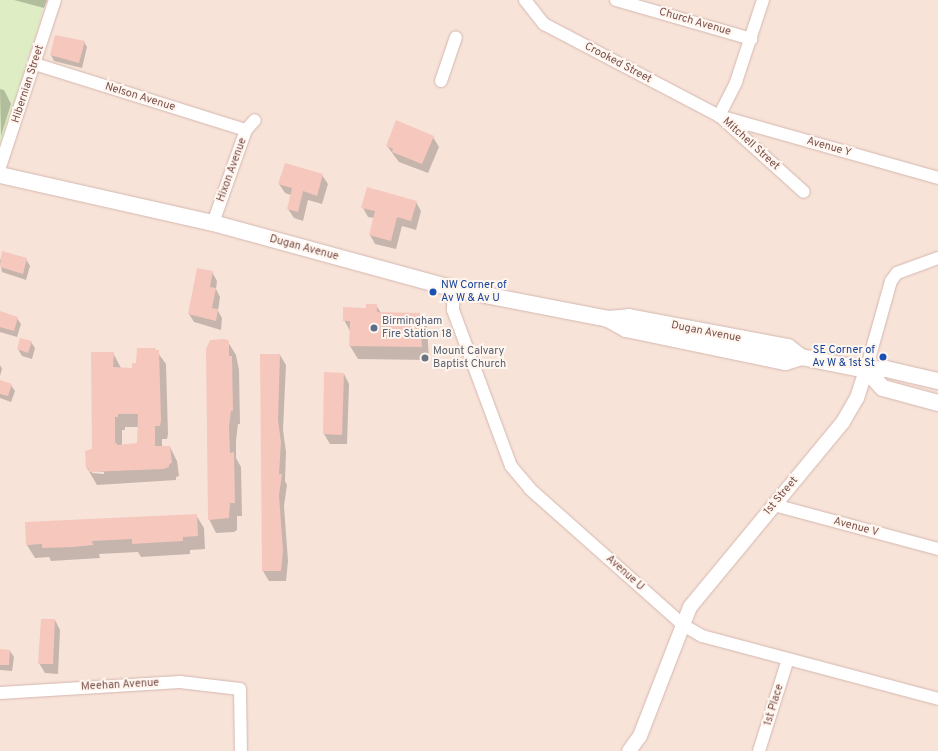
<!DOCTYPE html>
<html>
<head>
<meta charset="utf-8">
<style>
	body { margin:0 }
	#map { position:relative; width:938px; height:751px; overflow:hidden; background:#fef0e8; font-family:Overpass,sans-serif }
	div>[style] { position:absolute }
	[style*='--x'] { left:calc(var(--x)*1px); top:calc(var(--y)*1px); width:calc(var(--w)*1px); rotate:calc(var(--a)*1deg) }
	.residential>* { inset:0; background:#f8e3d8 }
	.green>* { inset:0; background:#deedc4 }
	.shadow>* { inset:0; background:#0003 }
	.building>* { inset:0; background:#f6c7bd }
	.roads { filter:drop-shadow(0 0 1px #d4b7af) drop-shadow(0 0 1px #d4b7af) }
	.minor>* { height:12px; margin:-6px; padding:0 6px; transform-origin:6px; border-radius:6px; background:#fff }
	.tertiary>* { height:14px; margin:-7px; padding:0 7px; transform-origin:7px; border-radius:7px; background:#fff }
	.secondary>* { height:16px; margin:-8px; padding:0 8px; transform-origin:8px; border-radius:8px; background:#fff }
	.dots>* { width:11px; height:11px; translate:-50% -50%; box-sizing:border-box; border:2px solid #fff6f0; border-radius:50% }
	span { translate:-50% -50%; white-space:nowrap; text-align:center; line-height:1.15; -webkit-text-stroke:4px #fff6f0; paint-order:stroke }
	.street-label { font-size:11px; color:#7b5049 }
	.transit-label { font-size:11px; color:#164399 }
	.left { translate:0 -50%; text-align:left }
	.right { translate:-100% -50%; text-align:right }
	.service-label { font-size:11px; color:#4e5e75 }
	.worship-label { font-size:11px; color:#5b616d }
</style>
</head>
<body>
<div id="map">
	<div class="residential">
		<i style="clip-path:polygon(0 0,938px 0,938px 751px,0 751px)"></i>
	</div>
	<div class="green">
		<i style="clip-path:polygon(0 0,46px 0,0 149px)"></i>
	</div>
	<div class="shadow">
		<i style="clip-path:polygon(14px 0,47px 0,44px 8px)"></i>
		<i style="clip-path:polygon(84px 42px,87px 47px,82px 68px,54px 61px,51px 55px)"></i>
		<i style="clip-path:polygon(0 89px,4px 90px,11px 104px,1px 136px)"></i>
		<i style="clip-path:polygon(433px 137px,439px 147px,428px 173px,399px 162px,387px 146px)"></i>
		<i style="clip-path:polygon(322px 175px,328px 184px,322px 204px,308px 200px,303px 221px,294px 218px,288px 209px,291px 195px,285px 193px,279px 184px)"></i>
		<i style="clip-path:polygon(416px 202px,421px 211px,416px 230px,402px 226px,396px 249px,375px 244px,370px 235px,374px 218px,368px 217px,363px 208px)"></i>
		<i style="clip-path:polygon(3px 252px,26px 259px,30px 266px,26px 280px,2px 272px,0 261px)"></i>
		<i style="clip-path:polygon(212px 272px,217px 281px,216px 289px,220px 297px,218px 311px,222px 318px,221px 330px,194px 322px,189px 314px)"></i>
		<i style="clip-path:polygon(376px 305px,381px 313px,420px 314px,427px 327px,429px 360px,358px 359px,350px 346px,350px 331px,344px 320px)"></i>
		<i style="clip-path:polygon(0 312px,17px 318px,21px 324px,17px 337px,0 332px)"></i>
		<i style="clip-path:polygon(31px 342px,35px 348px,32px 359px,22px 356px,18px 349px)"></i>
		<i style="clip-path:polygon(228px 342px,236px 355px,239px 370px,240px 424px,238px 424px,236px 441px,236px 458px,241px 467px,242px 516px,237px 516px,237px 530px,234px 532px,216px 533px,209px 519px,208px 344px)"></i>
		<i style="clip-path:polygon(evenodd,155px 349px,166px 364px,168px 434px,167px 439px,162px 439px,162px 447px,170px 447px,177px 461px,179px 476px,176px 477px,176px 480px,97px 485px,87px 468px,93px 450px,113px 353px,121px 368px,133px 369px,155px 349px,125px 427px,138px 427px,138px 444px,122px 445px,122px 430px,125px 430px,125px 427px,155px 349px,92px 471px,104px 472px,104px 474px,92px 473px,92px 471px)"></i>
		<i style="clip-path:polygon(261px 355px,280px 355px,286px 365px,283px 430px,286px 452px,285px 481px,287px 485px,284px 506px,288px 561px,286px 581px,269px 581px,263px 571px)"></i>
		<i style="clip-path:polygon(0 365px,2px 369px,0 376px)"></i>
		<i style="clip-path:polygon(344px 374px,349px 384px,347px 444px,330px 444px,324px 434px)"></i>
		<i style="clip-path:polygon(0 381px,11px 385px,15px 391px,11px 402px,0 398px)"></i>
		<i style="clip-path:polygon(196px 515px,204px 528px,205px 549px,190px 550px,190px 554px,141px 557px,138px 552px,99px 554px,100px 558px,51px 561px,49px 557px,35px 558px,27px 545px)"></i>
		<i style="clip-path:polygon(55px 620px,60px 630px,58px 674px,45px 673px,39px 663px)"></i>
		<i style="clip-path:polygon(0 650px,10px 651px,14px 657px,12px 671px,0 670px)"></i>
	</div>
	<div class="building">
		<i style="clip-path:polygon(55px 35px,85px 41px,79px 63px,50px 55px)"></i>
		<i style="clip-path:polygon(396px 120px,434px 136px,422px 164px,392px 152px,393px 149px,386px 146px)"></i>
		<i style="clip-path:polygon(285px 163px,323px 174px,317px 196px,303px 191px,298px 212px,287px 209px,292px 188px,278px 184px)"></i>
		<i style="clip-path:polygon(367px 187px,417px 201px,411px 221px,397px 217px,391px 241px,369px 235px,375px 211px,361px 208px)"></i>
		<i style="clip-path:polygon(2px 251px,27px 258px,23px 274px,0 267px)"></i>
		<i style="clip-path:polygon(197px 268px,213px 271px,210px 287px,216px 288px,212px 308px,218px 309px,216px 321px,188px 314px)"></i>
		<i style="clip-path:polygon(366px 304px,377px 304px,377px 312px,420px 313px,422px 347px,349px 346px,350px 321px,343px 321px,343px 307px,366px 308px)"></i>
		<i style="clip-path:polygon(0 311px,18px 317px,14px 331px,0 327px)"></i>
		<i style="clip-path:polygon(20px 338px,32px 341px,28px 353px,17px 349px)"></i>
		<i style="clip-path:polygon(225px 339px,229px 341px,229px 356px,232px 356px,233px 411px,231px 411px,229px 427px,230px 453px,234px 452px,235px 503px,230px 503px,229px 518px,208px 520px,206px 349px,210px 340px)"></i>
		<i style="clip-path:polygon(evenodd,137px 348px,155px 348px,155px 350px,159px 350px,161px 420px,160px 426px,155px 426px,155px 446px,170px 446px,172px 463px,169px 464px,169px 467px,163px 469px,89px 472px,88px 468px,86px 468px,85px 451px,92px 449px,91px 352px,114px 352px,113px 367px,132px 368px,132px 363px,136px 363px,137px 348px,118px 414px,138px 414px,137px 443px,118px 445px,115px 442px,115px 417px,118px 417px,118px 414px)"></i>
		<i style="clip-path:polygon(260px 354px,280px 354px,278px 420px,281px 442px,279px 474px,282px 474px,279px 495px,283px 551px,281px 571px,262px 571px)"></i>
		<i style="clip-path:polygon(324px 372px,344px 373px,342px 435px,323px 434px)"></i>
		<i style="clip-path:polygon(0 380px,12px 384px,8px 396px,0 394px)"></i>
		<i style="clip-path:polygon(197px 514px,198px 536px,183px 537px,183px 541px,132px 544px,132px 539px,92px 541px,93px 545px,73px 547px,42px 548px,42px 544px,26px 545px,25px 522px)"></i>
		<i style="clip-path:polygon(41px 619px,55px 619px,53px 664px,38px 664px)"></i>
		<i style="clip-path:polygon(0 649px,10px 650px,9px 665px,0 665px)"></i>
	</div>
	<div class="roads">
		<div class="minor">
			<i style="--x:525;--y:0;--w:31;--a:52"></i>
			<i style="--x:544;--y:24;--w:198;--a:27.7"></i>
			<i style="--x:719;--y:116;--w:228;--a:15.8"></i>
			<i style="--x:616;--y:0;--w:141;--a:16.1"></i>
			<i style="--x:35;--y:64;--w:221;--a:17.4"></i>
			<i style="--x:441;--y:81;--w:46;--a:-71.2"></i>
			<i style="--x:719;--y:116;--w:38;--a:-63"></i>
			<i style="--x:736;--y:82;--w:86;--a:-71.8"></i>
			<i style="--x:722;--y:118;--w:110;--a:42.1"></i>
			<i style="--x:0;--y:167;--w:176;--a:-71.8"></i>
			<i style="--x:213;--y:223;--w:99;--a:-70.5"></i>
			<i style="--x:246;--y:130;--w:13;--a:-48"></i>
			<i style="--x:454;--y:289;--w:21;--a:93"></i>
			<i style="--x:453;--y:310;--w:166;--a:69.6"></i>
			<i style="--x:511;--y:466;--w:30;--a:50"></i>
			<i style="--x:530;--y:489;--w:205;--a:41.6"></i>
			<i style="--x:683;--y:625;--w:22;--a:30"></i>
			<i style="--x:702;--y:636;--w:244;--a:14.9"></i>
			<i style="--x:866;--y:370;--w:92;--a:-74.3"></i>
			<i style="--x:891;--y:281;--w:10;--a:-53"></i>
			<i style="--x:897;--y:273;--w:44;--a:-20.1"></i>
			<i style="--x:774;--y:505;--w:170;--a:15"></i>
			<i style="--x:0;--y:693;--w:180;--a:-3.5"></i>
			<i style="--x:180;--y:682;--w:60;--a:6.7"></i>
			<i style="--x:240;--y:689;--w:62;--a:89.1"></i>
			<i style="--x:759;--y:751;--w:96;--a:-72.5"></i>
		</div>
		<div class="tertiary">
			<i style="--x:629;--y:751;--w:19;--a:-54"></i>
			<i style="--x:640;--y:736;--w:138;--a:-68.8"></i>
			<i style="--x:690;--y:607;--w:240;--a:-50.4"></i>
			<i style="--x:843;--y:422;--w:28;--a:-60"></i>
			<i style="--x:857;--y:398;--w:29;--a:-72"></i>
		</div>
		<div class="secondary">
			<i style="--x:0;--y:175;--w:218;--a:12.7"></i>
			<i style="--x:213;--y:223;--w:250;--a:15.3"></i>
			<i style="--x:454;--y:289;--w:157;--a:11"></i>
			<i style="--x:608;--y:319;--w:21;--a:-5"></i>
			<i style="--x:629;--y:317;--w:162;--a:10.7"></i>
			<i style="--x:788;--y:347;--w:16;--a:38"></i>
			<i style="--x:608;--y:319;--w:21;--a:29"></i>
			<i style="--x:626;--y:329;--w:163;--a:11.7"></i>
			<i style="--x:786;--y:362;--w:16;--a:-18"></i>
			<i style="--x:801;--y:357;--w:66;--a:11.3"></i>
			<i style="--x:866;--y:370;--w:20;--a:-3"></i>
			<i style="--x:886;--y:369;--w:53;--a:13"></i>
			<i style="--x:866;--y:370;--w:25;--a:47"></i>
			<i style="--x:883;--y:388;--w:57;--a:15.3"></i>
		</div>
	</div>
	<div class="dots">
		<i style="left:433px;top:292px;background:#1a4fb4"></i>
		<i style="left:374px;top:328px;background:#5c6f8a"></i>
		<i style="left:883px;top:357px;background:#1a4fb4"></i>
		<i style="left:425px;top:358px;background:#6b7280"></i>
	</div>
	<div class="street-label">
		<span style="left:695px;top:22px;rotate:16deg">Church Avenue</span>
		<span style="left:618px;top:63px;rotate:28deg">Crooked Street</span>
		<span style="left:28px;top:84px;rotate:-72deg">Hibernian Street</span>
		<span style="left:140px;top:97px;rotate:17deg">Nelson Avenue</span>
		<span style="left:751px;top:144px;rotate:42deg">Mitchell Street</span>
		<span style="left:829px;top:147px;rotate:16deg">Avenue Y</span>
		<span style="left:232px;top:170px;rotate:-70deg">Hixon Avenue</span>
		<span style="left:304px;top:248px;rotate:15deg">Dugan Avenue</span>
		<span style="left:706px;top:332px;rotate:11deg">Dugan Avenue</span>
		<span style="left:781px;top:496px;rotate:-50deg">1st Street</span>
		<span style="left:856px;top:527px;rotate:15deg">Avenue V</span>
		<span style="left:625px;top:573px;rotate:42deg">Avenue U</span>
		<span style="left:120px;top:685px;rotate:-3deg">Meehan Avenue</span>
		<span style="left:774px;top:705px;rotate:-73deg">1st Place</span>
	</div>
	<div class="transit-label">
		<span class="left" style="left:441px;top:292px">NW Corner of<br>Av W &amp; Av U</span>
		<span class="right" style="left:875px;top:357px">SE Corner of<br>Av W &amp; 1st St</span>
	</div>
	<div class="service-label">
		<span class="left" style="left:382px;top:328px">Birmingham<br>Fire Station 18</span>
	</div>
	<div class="worship-label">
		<span class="left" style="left:433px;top:358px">Mount Calvary<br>Baptist Church</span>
	</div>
</div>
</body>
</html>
